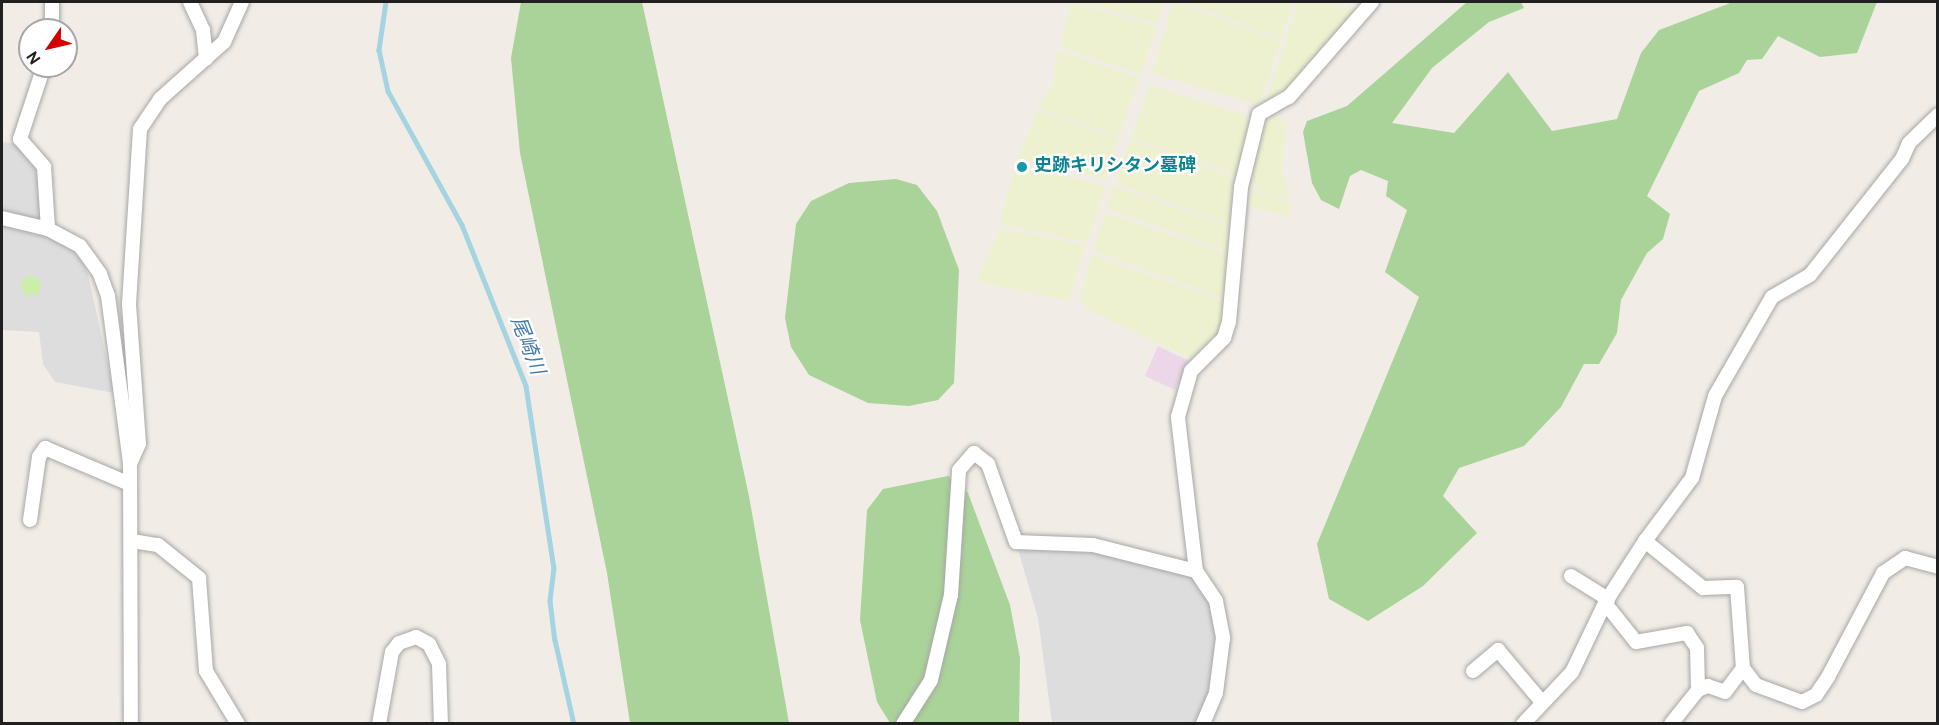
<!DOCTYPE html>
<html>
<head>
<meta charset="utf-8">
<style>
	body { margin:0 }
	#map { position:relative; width:1939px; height:725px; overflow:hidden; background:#f1ede6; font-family:Overpass,"Noto Sans JP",sans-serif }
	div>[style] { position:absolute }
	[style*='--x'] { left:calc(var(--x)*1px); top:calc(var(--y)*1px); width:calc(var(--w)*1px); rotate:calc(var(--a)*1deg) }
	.residential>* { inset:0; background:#dedddd }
	.industrial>* { inset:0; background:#ebd7e7 }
	.farmland>* { inset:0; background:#eef1d0 }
	.grass>* { inset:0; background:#cbeea9 }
	.round { border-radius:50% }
	.forest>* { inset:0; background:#a9d398 }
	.stream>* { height:4.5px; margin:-2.25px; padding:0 2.25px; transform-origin:2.25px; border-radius:2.25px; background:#a4d3e1 }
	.roads { filter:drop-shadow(0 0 2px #a7a7a7) drop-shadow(0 0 2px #a7a7a7) }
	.minor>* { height:14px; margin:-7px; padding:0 7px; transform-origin:7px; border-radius:7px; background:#fff }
	.dots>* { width:16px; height:16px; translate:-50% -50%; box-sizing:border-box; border:3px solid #fff; border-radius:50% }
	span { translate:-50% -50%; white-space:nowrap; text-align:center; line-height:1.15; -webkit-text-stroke:4.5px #fff; paint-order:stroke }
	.culture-label { font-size:18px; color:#0d838f; font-weight:700 }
	.left { translate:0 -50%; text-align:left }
	.water-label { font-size:20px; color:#4279af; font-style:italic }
	.frame { position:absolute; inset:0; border:3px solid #202020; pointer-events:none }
	.north { position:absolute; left:18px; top:18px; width:60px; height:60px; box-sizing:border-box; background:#fff; border:2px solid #a6a6a6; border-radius:50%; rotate:236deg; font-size:16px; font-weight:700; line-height:24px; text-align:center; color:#202020 }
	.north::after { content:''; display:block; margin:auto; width:21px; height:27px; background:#d00000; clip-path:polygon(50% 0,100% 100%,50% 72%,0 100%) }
</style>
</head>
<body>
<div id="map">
	<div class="residential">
		<i style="clip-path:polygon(2px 142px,18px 144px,38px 163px,44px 223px,2px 211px)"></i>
		<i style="clip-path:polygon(2px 225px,49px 237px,70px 247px,86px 265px,114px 393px,55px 382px,43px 364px,39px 332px,2px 330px)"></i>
		<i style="clip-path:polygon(1017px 546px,1093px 547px,1197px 579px,1213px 605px,1218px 645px,1213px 689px,1196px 723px,1052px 723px,1038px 618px)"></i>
	</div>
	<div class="industrial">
		<i style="clip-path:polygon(1158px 346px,1189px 361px,1175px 390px,1145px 376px)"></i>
	</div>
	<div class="farmland">
		<i style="clip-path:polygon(1071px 2px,1157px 27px,1140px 74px,1060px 47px)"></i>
		<i style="clip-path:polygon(1081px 2px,1164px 2px,1157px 24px)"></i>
		<i style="clip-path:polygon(1173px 2px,1281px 40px,1259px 105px,1152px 73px)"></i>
		<i style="clip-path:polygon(1184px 2px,1293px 2px,1281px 38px)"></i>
		<i style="clip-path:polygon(1298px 2px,1328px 2px,1356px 11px,1279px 101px,1265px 103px)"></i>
		<i style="clip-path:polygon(1057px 50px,1139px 78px,1119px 136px,1038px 109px,1052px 85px)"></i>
		<i style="clip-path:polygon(1150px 85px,1247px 116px,1252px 122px,1235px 175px,1131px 137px)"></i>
		<i style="clip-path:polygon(1037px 111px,1118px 138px,1105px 180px,1040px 160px,1015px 163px)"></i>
		<i style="clip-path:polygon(1278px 116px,1286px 125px,1282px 168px,1289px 199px,1260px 191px,1252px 179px,1266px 119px)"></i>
		<i style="clip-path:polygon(1130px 139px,1234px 178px,1230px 224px,1115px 183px)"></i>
		<i style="clip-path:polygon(1035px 168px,1106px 187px,1087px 242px,1000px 224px,1012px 176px)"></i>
		<i style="clip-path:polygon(1113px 186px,1230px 226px,1229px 252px,1106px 208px)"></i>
		<i style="clip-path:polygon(1253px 189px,1289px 202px,1291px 218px,1246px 205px)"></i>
		<i style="clip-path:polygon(1104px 212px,1228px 254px,1226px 299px,1093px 251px)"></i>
		<i style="clip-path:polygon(1000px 228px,1085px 245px,1069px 301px,977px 281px)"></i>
		<i style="clip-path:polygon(1092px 255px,1225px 301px,1221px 335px,1192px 359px,1092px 312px,1079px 300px)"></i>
	</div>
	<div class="grass">
		<i class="round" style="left:21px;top:276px;width:20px;height:20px"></i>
	</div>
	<div class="forest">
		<i style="clip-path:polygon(521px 2px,642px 2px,749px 496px,789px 723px,630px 723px,607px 573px,520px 153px,511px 58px)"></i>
		<i style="clip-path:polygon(1467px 2px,1521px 2px,1524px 8px,1489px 22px,1432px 68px,1392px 123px,1454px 133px,1508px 72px,1552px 131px,1617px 119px,1641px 53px,1659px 30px,1733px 2px,1877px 2px,1857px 53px,1820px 57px,1778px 36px,1762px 59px,1747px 60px,1739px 73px,1699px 91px,1647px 196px,1670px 214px,1663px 239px,1647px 253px,1621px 300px,1617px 333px,1599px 364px,1584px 364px,1561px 407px,1524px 446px,1459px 468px,1443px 496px,1477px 533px,1423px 586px,1368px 621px,1329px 599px,1317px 544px,1419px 297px,1385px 272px,1407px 210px,1386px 196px,1388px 181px,1361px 170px,1350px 176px,1339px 209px,1321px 200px,1312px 183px,1303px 132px,1307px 121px,1347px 106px)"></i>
		<i style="clip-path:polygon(896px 179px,917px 185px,937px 211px,959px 270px,954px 383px,938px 400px,909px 406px,868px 403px,809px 375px,791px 347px,785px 318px,796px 224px,811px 201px,849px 183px)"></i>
		<i style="clip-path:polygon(948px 476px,968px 493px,1010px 605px,1020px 658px,1019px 723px,890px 723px,877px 702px,860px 620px,867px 510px,883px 489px)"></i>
	</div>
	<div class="stream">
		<i style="--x:386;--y:2;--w:49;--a:98.3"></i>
		<i style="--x:379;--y:50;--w:42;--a:77.6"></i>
		<i style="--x:388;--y:91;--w:153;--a:61.1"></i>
		<i style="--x:462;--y:225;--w:173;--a:68.3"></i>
		<i style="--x:526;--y:386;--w:184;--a:81.3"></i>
		<i style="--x:554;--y:568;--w:33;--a:97"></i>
		<i style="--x:550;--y:601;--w:39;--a:83"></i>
		<i style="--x:555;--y:640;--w:86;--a:77.3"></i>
	</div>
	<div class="roads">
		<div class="minor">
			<i style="--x:190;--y:2;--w:31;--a:65"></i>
			<i style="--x:203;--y:30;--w:29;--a:84"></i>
			<i style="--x:52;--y:30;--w:28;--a:-90"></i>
			<i style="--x:44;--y:66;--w:77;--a:108.2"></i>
			<i style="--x:20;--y:139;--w:37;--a:49"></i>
			<i style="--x:44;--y:167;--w:62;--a:86.3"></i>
			<i style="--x:2;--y:218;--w:47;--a:13.4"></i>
			<i style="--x:48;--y:229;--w:36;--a:28"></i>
			<i style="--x:80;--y:246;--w:34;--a:54"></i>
			<i style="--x:100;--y:274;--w:23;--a:70"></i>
			<i style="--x:108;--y:296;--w:169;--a:82.5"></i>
			<i style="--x:130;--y:464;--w:260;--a:89.8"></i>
			<i style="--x:130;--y:464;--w:22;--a:-66"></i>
			<i style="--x:139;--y:444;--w:140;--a:-94.1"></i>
			<i style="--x:129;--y:304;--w:175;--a:-86.4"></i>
			<i style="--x:140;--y:129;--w:36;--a:-56"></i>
			<i style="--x:160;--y:99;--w:86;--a:-41.7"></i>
			<i style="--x:224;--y:42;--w:44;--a:-65.8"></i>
			<i style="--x:30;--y:520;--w:64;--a:-81.9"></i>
			<i style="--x:39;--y:457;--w:11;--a:-56"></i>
			<i style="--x:45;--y:448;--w:92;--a:23"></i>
			<i style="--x:132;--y:541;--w:26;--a:9"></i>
			<i style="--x:158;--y:545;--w:53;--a:38.8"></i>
			<i style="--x:199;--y:578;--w:93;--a:85.7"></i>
			<i style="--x:206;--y:671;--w:62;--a:58.9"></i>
			<i style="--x:1645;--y:541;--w:79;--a:-53.3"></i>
			<i style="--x:1692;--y:478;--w:85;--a:-74.3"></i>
			<i style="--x:1715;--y:396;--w:114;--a:-60.1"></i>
			<i style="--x:1772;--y:297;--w:44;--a:-30.1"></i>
			<i style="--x:1810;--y:275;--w:148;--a:-51.6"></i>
			<i style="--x:1902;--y:159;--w:17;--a:-66"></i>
			<i style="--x:1909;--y:143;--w:40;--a:-44"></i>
			<i style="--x:1196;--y:571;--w:155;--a:-96.7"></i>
			<i style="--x:1178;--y:417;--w:48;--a:-74.2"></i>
			<i style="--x:1191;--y:371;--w:47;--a:-45"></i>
			<i style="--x:1224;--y:338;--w:17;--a:-73"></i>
			<i style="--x:1229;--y:322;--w:136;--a:-84.9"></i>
			<i style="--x:1241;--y:187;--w:75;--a:-76.1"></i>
			<i style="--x:1259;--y:114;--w:34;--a:-30"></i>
			<i style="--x:1289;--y:97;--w:126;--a:-48.9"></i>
			<i style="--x:1571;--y:576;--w:44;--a:31.9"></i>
			<i style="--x:1605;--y:603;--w:50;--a:51.5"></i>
			<i style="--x:1636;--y:642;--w:52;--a:-10"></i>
			<i style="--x:1687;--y:633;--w:18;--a:56"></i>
			<i style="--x:1697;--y:648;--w:42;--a:88.6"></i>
			<i style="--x:1698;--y:690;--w:43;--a:128.5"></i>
			<i style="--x:1473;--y:671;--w:33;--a:-40"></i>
			<i style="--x:1498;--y:650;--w:68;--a:49.8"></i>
			<i style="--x:1698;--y:690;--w:11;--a:-22"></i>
			<i style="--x:1708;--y:686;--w:18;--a:19"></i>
			<i style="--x:1725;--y:692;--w:30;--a:-53"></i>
			<i style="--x:379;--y:724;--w:73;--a:-79.8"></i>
			<i style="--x:392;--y:652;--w:11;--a:-52"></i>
			<i style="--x:399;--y:643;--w:18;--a:-19"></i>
			<i style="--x:416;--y:637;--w:15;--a:28"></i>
			<i style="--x:429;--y:644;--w:22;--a:63"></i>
			<i style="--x:439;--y:664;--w:60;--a:88.1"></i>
			<i style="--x:903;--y:724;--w:52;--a:-57.5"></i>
			<i style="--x:931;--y:680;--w:87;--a:-76.8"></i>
			<i style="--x:951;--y:595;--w:125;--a:-86.3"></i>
			<i style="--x:959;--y:470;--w:23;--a:-49"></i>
			<i style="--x:974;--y:453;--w:18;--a:38"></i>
			<i style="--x:988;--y:464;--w:83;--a:70.3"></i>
			<i style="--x:1016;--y:542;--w:77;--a:2.2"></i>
			<i style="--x:1093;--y:545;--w:106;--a:14.2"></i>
			<i style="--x:1196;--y:571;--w:36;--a:56"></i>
			<i style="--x:1216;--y:601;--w:38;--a:79"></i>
			<i style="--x:1223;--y:638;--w:55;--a:97.3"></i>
			<i style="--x:1216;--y:693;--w:34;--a:113"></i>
			<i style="--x:1523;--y:724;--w:71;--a:-46.7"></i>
			<i style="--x:1572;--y:672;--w:76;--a:-64.4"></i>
			<i style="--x:1605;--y:603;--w:74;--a:-57.2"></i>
			<i style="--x:1645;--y:541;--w:75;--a:39"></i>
			<i style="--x:1703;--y:588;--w:34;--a:-2"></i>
			<i style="--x:1737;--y:587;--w:81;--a:85.8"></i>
			<i style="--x:1743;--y:668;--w:21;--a:53"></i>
			<i style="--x:1756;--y:685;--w:49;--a:20.3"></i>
			<i style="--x:1802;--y:702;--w:16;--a:-27"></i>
			<i style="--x:1816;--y:695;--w:22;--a:-56"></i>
			<i style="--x:1828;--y:677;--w:118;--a:-62.1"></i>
			<i style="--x:1883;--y:573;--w:27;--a:-34"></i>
			<i style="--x:1905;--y:558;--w:34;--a:15"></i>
		</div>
	</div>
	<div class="dots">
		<i style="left:1022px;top:167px;background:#0f9aa8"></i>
	</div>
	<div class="culture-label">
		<span class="left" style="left:1034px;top:167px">史跡キリシタン墓碑</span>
	</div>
	<div class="water-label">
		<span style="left:526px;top:346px;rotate:69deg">尾崎川</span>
	</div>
	<div class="frame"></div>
	<div class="north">N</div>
</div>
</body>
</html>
